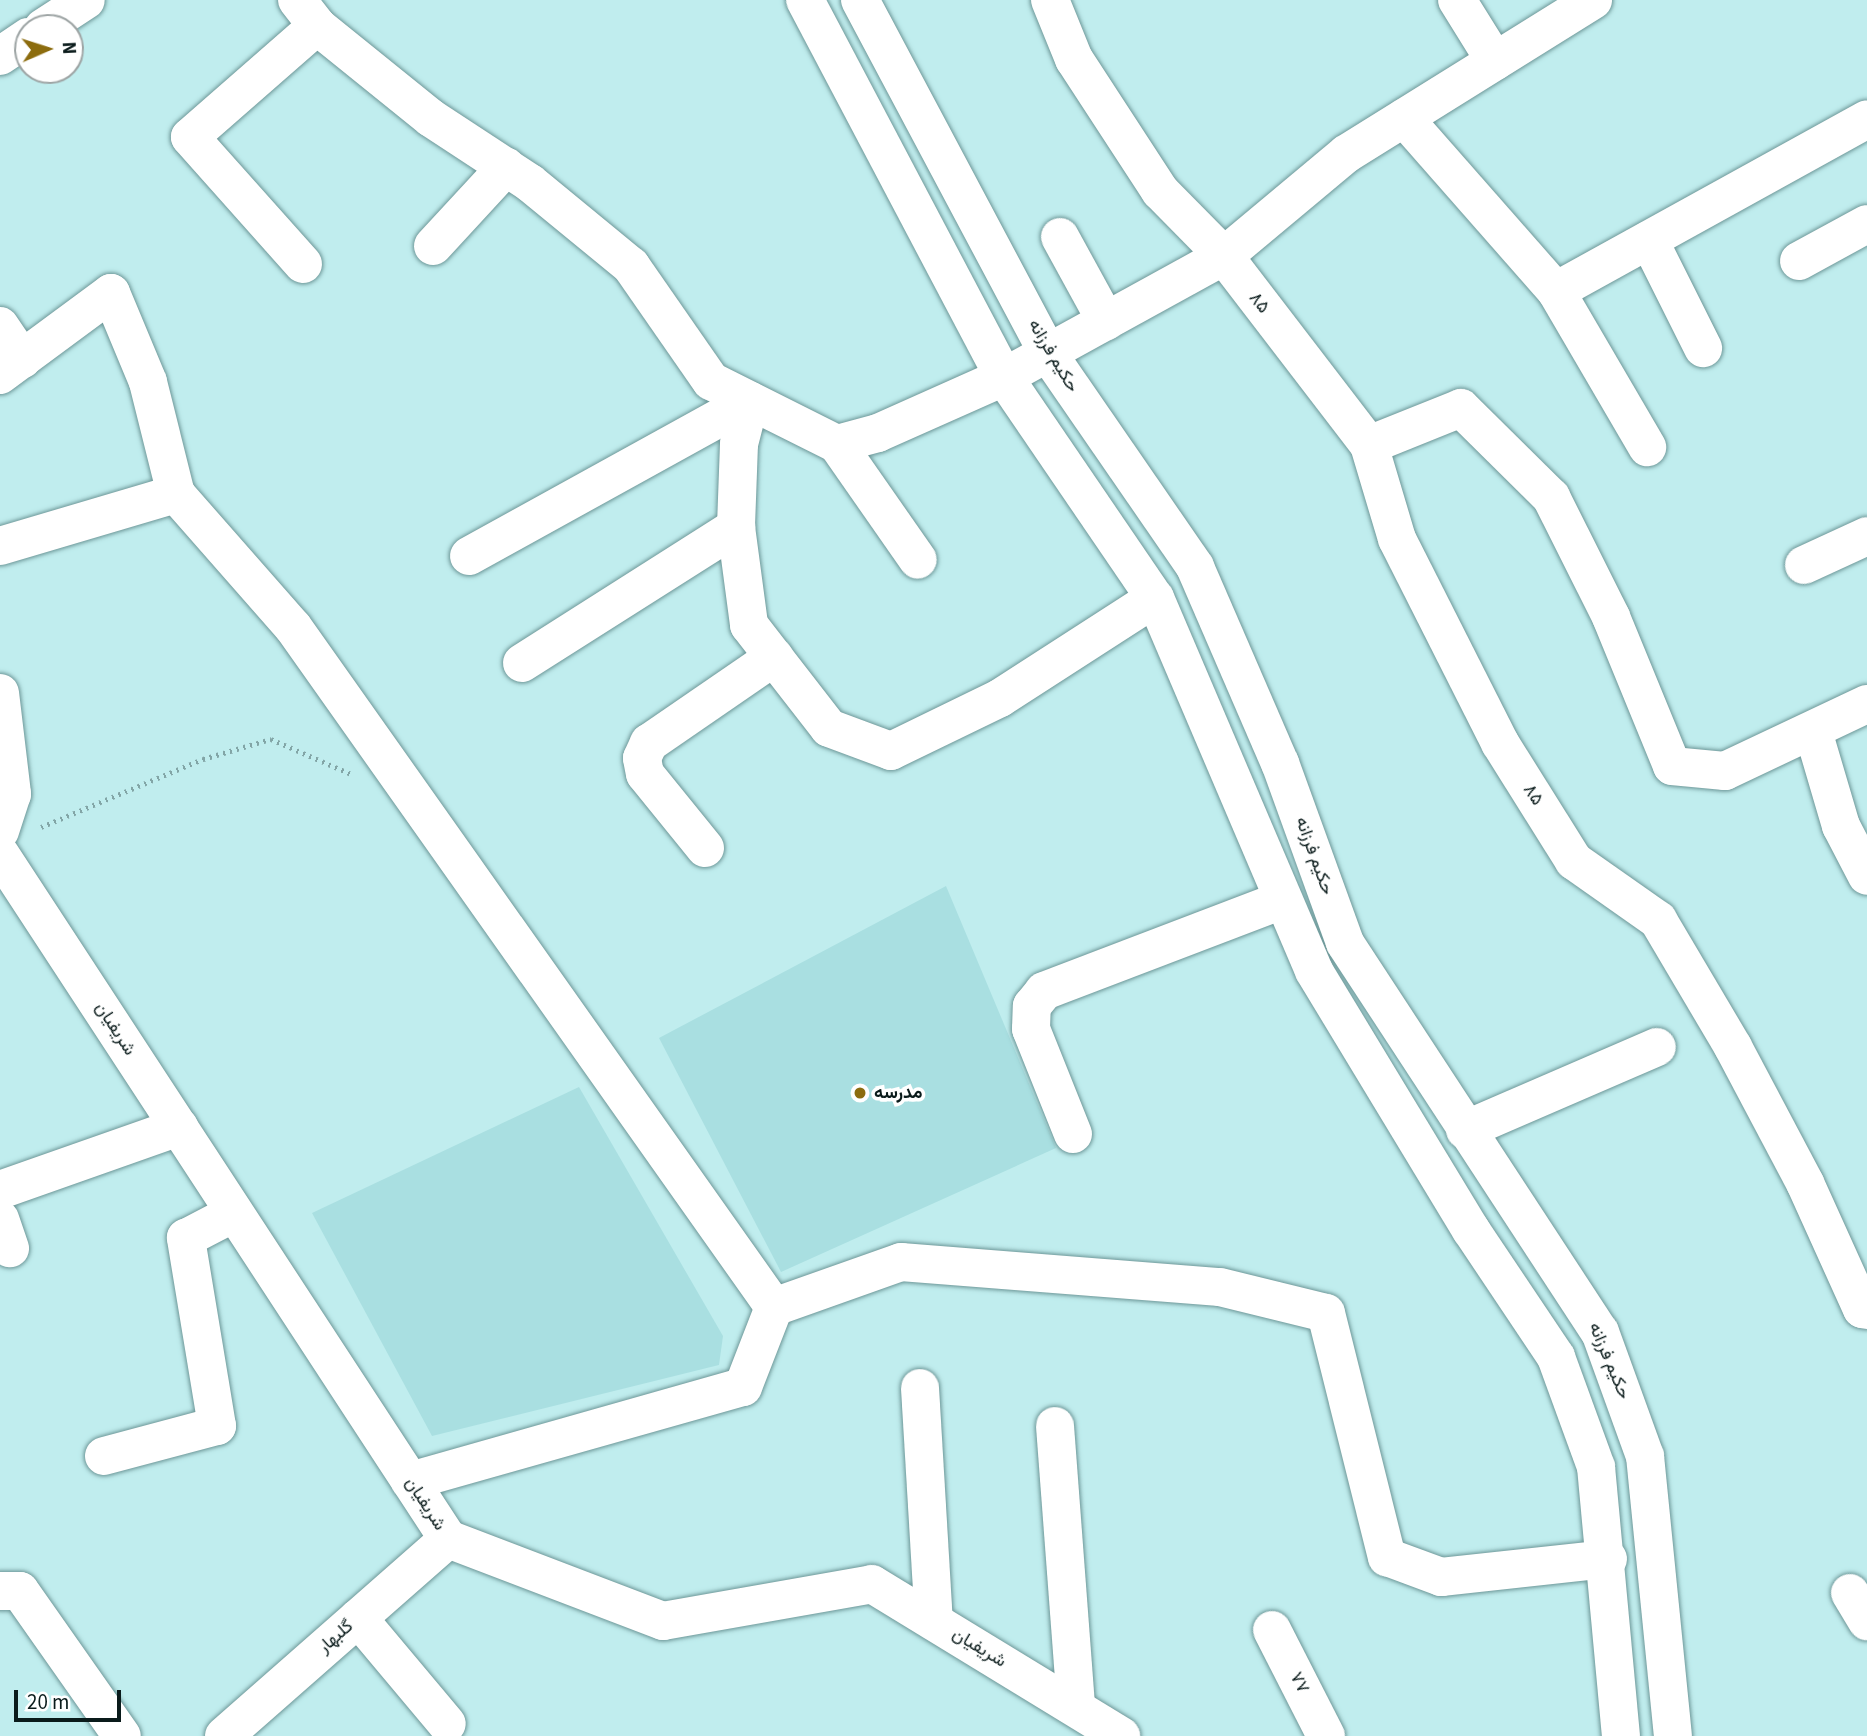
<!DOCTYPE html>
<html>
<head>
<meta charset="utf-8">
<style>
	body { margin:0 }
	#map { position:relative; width:1867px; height:1736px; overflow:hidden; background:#c0edee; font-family:"Source Sans 3",Vazirmatn,sans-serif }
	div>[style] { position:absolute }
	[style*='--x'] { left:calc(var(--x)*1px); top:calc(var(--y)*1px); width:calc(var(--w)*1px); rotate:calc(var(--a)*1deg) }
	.built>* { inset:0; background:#a9dfe1 }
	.path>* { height:4.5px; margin-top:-2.25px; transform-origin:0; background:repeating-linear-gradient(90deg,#82a5a6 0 2px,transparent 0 7px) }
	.roads { filter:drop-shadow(0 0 2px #6d9798) drop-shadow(0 0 2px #6d9798) }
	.minor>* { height:38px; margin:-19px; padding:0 19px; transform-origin:19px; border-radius:19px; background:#fff }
	.dots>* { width:19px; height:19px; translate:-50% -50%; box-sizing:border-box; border:4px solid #fff; border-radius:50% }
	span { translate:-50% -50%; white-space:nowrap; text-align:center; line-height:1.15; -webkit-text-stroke:7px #fff; paint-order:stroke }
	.street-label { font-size:18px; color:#0a1b1b }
	.poi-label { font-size:18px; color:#0a1b1b; font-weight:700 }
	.left { translate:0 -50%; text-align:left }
	.north { position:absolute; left:14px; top:14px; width:70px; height:70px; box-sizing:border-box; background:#fff; border:2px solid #9da4a4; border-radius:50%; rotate:87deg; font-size:19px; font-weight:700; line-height:28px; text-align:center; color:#0a1b1b }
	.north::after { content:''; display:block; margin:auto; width:24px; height:32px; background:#8c6c0e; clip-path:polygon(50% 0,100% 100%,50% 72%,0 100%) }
	.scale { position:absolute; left:14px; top:1690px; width:107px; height:32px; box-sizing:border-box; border:4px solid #0a1b1b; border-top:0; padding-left:9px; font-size:21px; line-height:24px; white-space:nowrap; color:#0a1b1b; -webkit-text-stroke:5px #fff; paint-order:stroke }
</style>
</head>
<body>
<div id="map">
	<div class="built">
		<i style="clip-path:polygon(946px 886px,1056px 1148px,781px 1272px,659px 1038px)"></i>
		<i style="clip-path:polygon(579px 1087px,723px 1336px,719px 1365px,432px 1436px,312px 1213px)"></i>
	</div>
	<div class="path">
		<i style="--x:41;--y:827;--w:176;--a:-22.8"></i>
		<i style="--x:203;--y:759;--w:71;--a:-16.4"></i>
		<i style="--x:271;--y:739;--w:87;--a:23.6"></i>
	</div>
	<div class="roads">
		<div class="minor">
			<i style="--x:297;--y:0;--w:33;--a:52"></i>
			<i style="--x:317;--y:26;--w:146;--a:38.9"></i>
			<i style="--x:431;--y:118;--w:118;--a:33.3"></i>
			<i style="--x:530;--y:183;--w:131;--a:39.4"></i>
			<i style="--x:631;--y:266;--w:140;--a:55.2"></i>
			<i style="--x:711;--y:381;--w:141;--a:26.6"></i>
			<i style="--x:837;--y:444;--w:42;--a:-15"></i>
			<i style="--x:878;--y:433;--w:138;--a:-24"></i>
			<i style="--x:1004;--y:377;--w:251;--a:-28.8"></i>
			<i style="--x:1224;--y:256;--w:159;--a:-39.9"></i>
			<i style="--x:1346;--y:154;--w:291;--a:-31.9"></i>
			<i style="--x:805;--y:0;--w:426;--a:62.2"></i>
			<i style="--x:1004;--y:377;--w:268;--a:55.7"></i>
			<i style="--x:1155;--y:598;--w:405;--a:66.9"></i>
			<i style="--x:1314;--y:971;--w:303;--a:58.8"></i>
			<i style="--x:1471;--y:1230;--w:153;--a:56.2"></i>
			<i style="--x:1556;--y:1357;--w:117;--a:70"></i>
			<i style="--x:1596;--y:1467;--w:270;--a:84.7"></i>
			<i style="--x:860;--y:0;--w:402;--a:62"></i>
			<i style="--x:1049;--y:355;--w:257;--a:55.4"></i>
			<i style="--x:1195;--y:567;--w:214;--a:66.6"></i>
			<i style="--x:1280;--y:763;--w:191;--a:70.1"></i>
			<i style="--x:1345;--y:943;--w:465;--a:56.8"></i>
			<i style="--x:1600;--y:1332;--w:132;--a:70.1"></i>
			<i style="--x:1645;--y:1456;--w:281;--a:84.3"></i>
			<i style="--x:1050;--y:0;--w:64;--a:67.9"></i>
			<i style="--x:1074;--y:59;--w:158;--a:56.9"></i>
			<i style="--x:1160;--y:191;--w:91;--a:45.4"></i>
			<i style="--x:1224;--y:256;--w:238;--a:52.5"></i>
			<i style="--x:1369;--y:445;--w:98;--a:73.4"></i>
			<i style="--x:1397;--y:539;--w:229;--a:63.2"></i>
			<i style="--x:1500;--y:743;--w:139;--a:57.9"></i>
			<i style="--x:1574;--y:861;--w:103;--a:35.1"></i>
			<i style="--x:1658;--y:920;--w:147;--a:59.4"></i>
			<i style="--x:1733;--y:1047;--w:154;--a:62.1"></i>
			<i style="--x:1805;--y:1183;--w:138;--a:65.7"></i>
			<i style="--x:1862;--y:1309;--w:5;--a:11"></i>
			<i style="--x:1457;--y:0;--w:72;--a:58.1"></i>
			<i style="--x:43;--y:28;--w:51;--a:-33.1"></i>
			<i style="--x:0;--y:56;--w:34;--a:-34"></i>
			<i style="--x:1404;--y:118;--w:230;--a:48.7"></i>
			<i style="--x:1556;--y:291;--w:181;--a:59.7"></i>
			<i style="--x:1060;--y:237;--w:96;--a:61.3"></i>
			<i style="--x:1649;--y:240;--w:121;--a:63.4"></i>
			<i style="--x:433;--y:246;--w:108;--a:-47.3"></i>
			<i style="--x:1799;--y:261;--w:77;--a:-28.6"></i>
			<i style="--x:303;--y:264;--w:170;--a:-131.7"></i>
			<i style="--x:190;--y:137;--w:169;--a:-41.2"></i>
			<i style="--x:1556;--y:291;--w:355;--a:-28.9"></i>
			<i style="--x:0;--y:326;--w:40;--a:56"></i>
			<i style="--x:0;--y:375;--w:138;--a:-36.5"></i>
			<i style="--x:111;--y:293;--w:96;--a:67.4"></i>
			<i style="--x:148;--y:382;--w:115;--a:76"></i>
			<i style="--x:750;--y:401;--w:44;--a:104.3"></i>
			<i style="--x:739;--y:444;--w:83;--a:92.1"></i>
			<i style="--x:736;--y:527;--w:99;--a:82.4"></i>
			<i style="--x:749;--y:625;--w:130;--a:52.2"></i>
			<i style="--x:829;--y:728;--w:66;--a:20.4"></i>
			<i style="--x:891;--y:751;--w:121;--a:-25.9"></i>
			<i style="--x:1000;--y:698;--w:184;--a:-32.8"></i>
			<i style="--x:837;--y:444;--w:141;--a:55.1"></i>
			<i style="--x:1369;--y:445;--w:99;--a:-21.9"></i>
			<i style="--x:1461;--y:408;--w:127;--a:44.7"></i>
			<i style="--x:1551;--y:497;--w:134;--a:63.4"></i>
			<i style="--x:1611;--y:617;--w:161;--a:67.7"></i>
			<i style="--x:1672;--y:766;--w:53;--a:5.4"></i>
			<i style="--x:1725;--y:771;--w:157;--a:-25.3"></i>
			<i style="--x:0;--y:546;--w:184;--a:-16.5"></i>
			<i style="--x:176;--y:494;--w:177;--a:48.7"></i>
			<i style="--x:293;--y:627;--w:833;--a:54.73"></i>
			<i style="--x:469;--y:556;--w:321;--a:-28.9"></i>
			<i style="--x:1804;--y:565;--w:69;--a:-24.7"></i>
			<i style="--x:522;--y:663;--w:254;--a:-32.4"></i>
			<i style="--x:0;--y:693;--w:102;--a:83.2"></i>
			<i style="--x:12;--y:794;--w:39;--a:108"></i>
			<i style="--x:1813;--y:731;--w:99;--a:73.6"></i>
			<i style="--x:1841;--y:826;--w:56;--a:62.5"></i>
			<i style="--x:705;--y:848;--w:95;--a:-129"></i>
			<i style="--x:645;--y:774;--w:16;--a:-101"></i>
			<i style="--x:642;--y:758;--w:17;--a:-65"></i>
			<i style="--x:649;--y:743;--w:152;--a:-34.5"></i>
			<i style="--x:0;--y:854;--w:818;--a:56.81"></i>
			<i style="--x:448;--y:1539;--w:230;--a:20.9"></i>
			<i style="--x:663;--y:1621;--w:212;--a:-10"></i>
			<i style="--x:872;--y:1584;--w:292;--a:31.4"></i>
			<i style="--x:1465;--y:1130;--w:209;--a:-23.4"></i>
			<i style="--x:1073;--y:1134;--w:113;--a:-111.8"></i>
			<i style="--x:1031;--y:1029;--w:23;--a:-88"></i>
			<i style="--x:1032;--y:1006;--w:19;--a:-51"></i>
			<i style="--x:1044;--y:991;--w:253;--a:-20.9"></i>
			<i style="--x:0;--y:1190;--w:190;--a:-19.4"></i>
			<i style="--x:0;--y:1219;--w:31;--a:71"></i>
			<i style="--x:920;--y:1388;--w:233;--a:86.6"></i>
			<i style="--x:1055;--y:1426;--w:282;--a:85.7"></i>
			<i style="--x:104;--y:1456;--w:117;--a:-14.9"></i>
			<i style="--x:217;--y:1426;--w:191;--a:-99.4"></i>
			<i style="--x:186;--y:1238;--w:54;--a:-27.5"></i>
			<i style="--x:410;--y:1481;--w:346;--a:-15.8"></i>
			<i style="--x:743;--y:1387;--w:86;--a:-68.8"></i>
			<i style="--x:774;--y:1307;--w:135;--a:-19.5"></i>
			<i style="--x:901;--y:1262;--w:320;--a:4.5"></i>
			<i style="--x:1220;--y:1287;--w:109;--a:13.8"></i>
			<i style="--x:1326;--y:1313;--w:252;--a:76"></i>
			<i style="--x:1387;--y:1557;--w:58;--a:20.3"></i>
			<i style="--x:1441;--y:1577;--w:168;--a:-6.2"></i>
			<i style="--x:0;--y:1591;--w:20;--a:0"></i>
			<i style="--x:20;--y:1591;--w:177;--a:54.9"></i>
			<i style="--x:1850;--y:1593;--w:33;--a:59"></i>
			<i style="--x:358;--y:1618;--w:138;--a:50"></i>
			<i style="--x:1272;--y:1630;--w:119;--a:63"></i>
			<i style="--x:224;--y:1736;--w:298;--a:-41.3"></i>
		</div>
	</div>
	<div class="dots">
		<i style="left:860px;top:1093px;background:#8c6c0e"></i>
	</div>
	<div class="street-label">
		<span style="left:1259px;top:303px;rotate:53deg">۸۵</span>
		<span style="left:1053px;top:356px;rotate:59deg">حکیم فرزانه</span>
		<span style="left:1533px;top:795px;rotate:58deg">۸۵</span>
		<span style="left:1314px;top:856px;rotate:70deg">حکیم فرزانه</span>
		<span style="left:115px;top:1029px;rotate:57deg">شریفیان</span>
		<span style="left:1609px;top:1361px;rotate:67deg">حکیم فرزانه</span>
		<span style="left:425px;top:1504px;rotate:57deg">شریفیان</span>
		<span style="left:336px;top:1637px;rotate:-41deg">گلبهار</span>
		<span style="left:979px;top:1648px;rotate:31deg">شریفیان</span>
		<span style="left:1299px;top:1683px;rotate:63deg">۷۷</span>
	</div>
	<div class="poi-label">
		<span class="left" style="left:874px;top:1093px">مدرسه</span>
	</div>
	<div class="north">N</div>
	<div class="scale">20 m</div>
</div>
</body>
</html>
